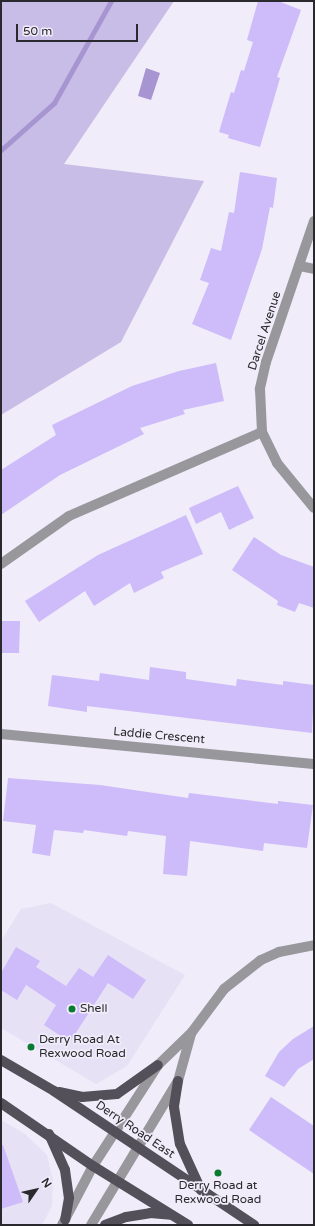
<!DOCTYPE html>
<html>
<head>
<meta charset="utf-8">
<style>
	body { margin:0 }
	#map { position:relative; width:315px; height:1226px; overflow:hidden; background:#f0ecf9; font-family:"Varela Round",sans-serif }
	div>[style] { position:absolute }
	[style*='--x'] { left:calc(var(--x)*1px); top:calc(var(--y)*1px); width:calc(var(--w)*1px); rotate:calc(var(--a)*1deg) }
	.built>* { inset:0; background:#e7e1f6 }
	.green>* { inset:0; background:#c8bde6 }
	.water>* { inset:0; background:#a795d2 }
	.stream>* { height:5px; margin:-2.5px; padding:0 2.5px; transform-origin:2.5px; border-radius:2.5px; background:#a795d2 }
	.building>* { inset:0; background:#cdbbfa }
	.minor>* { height:10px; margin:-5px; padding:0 5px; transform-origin:5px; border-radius:5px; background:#98979c }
	.major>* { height:10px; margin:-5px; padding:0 5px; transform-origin:5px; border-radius:5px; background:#535059 }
	.dots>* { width:11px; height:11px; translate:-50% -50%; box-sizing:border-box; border:2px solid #f0ecf9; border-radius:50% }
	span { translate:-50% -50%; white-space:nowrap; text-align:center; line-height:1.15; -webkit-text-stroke:3.5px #f0ecf9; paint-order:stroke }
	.street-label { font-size:12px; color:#2a292d }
	.poi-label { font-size:12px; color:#2a292d }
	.left { translate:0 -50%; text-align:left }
	.frame { position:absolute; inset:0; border:2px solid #2a292d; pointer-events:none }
	.north { position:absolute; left:16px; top:1170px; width:40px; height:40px; -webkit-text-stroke:3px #f0ecf9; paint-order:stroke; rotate:56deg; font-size:11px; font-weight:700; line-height:16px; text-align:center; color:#2a292d }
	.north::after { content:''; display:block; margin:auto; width:14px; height:18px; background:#2a292d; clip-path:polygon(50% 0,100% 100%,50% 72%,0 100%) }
	.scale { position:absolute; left:16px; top:24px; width:122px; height:18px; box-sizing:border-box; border:2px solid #2a292d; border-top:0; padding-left:5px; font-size:12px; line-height:14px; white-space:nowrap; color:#2a292d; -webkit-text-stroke:3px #f0ecf9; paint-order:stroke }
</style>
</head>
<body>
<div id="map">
	<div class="built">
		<i style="clip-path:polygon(51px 903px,185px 975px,127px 1066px,96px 1084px,1px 1028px,1px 941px,21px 909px)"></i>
		<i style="clip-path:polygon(1px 1120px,25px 1134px,47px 1155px,53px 1180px,52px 1206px,42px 1225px,1px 1225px)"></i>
	</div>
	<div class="green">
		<i style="clip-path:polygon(1px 1px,174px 1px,64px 164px,204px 181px,121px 342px,1px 415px)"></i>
	</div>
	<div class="water">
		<i style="clip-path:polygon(146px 68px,160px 73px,151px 100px,138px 96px)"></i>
	</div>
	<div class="stream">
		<i style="--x:1;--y:150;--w:71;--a:-41.6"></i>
		<i style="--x:54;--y:103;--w:117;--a:-60.8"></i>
	</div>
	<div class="building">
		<i style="clip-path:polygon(258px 1px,278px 1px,301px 10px,277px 77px,280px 78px,260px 147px,228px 138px,229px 135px,219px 132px,231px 92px,234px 93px,241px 70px,244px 71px,253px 42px,247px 40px)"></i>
		<i style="clip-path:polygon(240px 172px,277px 178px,273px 208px,270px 207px,262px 249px,231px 340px,192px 324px,209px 283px,200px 280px,211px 248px,221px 251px,229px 212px,234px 213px)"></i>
		<i style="clip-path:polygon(216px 363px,224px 401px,183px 410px,185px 414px,140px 428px,144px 434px,60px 475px,1px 515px,1px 470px,56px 435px,52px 425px,132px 386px,179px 371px)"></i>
		<i style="clip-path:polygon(238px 486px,254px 518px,229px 530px,221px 512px,196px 524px,189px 508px)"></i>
		<i style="clip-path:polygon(186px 515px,203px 554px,161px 572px,164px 578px,134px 593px,130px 583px,94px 606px,85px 591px,39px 622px,25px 601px,98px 555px)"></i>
		<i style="clip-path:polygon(254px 537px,281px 555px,314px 567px,314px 608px,299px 603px,295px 612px,277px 605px,278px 601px,232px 570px)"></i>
		<i style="clip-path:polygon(1px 621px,20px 621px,19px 653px,1px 653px)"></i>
		<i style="clip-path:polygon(150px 667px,186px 672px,186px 679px,236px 686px,237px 679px,283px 685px,283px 681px,314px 685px,312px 733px,87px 706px,87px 712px,48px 706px,52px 675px,99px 681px,100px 673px,149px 680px)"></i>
		<i style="clip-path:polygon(8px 778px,100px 785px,188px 798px,189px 793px,278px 804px,278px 801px,313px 805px,307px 848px,264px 843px,263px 851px,190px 841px,187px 876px,163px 874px,166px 836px,128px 831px,127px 836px,84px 830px,83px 833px,54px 830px,50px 856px,32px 853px,36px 825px,3px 821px)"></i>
		<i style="clip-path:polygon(16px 947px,40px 961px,36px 967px,66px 986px,79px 968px,93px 977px,108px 955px,146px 980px,133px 999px,108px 983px,70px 1042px,44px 1025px,56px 1005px,26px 985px,17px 1000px,1px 990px,1px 973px)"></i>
		<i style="clip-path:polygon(314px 1026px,314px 1059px,298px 1069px,284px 1087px,265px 1076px,279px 1052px,293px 1039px)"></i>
		<i style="clip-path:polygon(271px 1097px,314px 1126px,314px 1174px,249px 1130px)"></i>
		<i style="clip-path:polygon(1px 1145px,3px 1145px,23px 1202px,1px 1209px)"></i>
	</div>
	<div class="minor">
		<i style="--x:314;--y:221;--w:149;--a:108.8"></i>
		<i style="--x:266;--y:362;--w:28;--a:103"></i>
		<i style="--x:260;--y:389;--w:43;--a:87.3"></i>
		<i style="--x:262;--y:432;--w:34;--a:64"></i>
		<i style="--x:277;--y:463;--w:58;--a:50.6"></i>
		<i style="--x:300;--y:266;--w:14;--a:12"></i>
		<i style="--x:1;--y:564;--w:83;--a:-35.2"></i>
		<i style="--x:69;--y:516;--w:210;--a:-23.5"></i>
		<i style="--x:1;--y:734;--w:314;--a:5.5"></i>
		<i style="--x:62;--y:1225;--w:67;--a:-62.3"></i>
		<i style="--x:93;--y:1166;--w:120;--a:-57.2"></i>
		<i style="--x:158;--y:1065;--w:47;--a:-44.1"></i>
		<i style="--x:192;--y:1032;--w:54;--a:-53.3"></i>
		<i style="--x:224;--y:989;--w:47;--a:-38.1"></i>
		<i style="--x:261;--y:960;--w:20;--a:-24"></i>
		<i style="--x:279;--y:952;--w:36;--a:-11"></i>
		<i style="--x:91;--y:1225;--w:168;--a:-58.9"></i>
		<i style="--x:178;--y:1081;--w:49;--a:-74.5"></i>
	</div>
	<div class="major">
		<i style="--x:1;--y:1060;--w:61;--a:30.3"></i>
		<i style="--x:54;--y:1091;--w:241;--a:33.8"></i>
		<i style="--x:178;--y:1081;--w:26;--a:99"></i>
		<i style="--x:174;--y:1107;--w:37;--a:81"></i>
		<i style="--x:180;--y:1144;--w:51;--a:65.5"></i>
		<i style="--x:59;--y:1092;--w:24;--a:12"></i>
		<i style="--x:82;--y:1097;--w:35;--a:-5"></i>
		<i style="--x:117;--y:1094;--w:50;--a:-35.3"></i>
		<i style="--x:1;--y:1103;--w:112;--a:34.4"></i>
		<i style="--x:93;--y:1166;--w:112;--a:31.8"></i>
		<i style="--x:49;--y:1134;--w:39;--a:66"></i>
		<i style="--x:65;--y:1170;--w:28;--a:82"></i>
		<i style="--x:69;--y:1198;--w:22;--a:100"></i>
		<i style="--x:105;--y:1225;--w:22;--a:-21"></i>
		<i style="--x:126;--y:1217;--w:24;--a:-9"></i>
		<i style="--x:150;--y:1213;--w:21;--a:5"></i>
	</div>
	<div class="dots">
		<i style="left:72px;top:1009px;background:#097a30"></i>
		<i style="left:31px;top:1047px;background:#097a30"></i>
		<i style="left:218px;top:1173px;background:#097a30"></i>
	</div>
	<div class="street-label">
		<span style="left:265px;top:331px;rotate:-72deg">Darcel Avenue</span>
		<span style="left:159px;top:736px;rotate:5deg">Laddie Crescent</span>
		<span style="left:135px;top:1130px;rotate:34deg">Derry Road East</span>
	</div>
	<div class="poi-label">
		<span class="left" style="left:80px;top:1009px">Shell</span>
		<span class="left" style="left:39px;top:1047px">Derry Road At<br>Rexwood Road</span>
		<span style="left:218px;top:1193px">Derry Road at<br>Rexwood Road</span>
	</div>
	<div class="frame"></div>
	<div class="north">N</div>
	<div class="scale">50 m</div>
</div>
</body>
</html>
